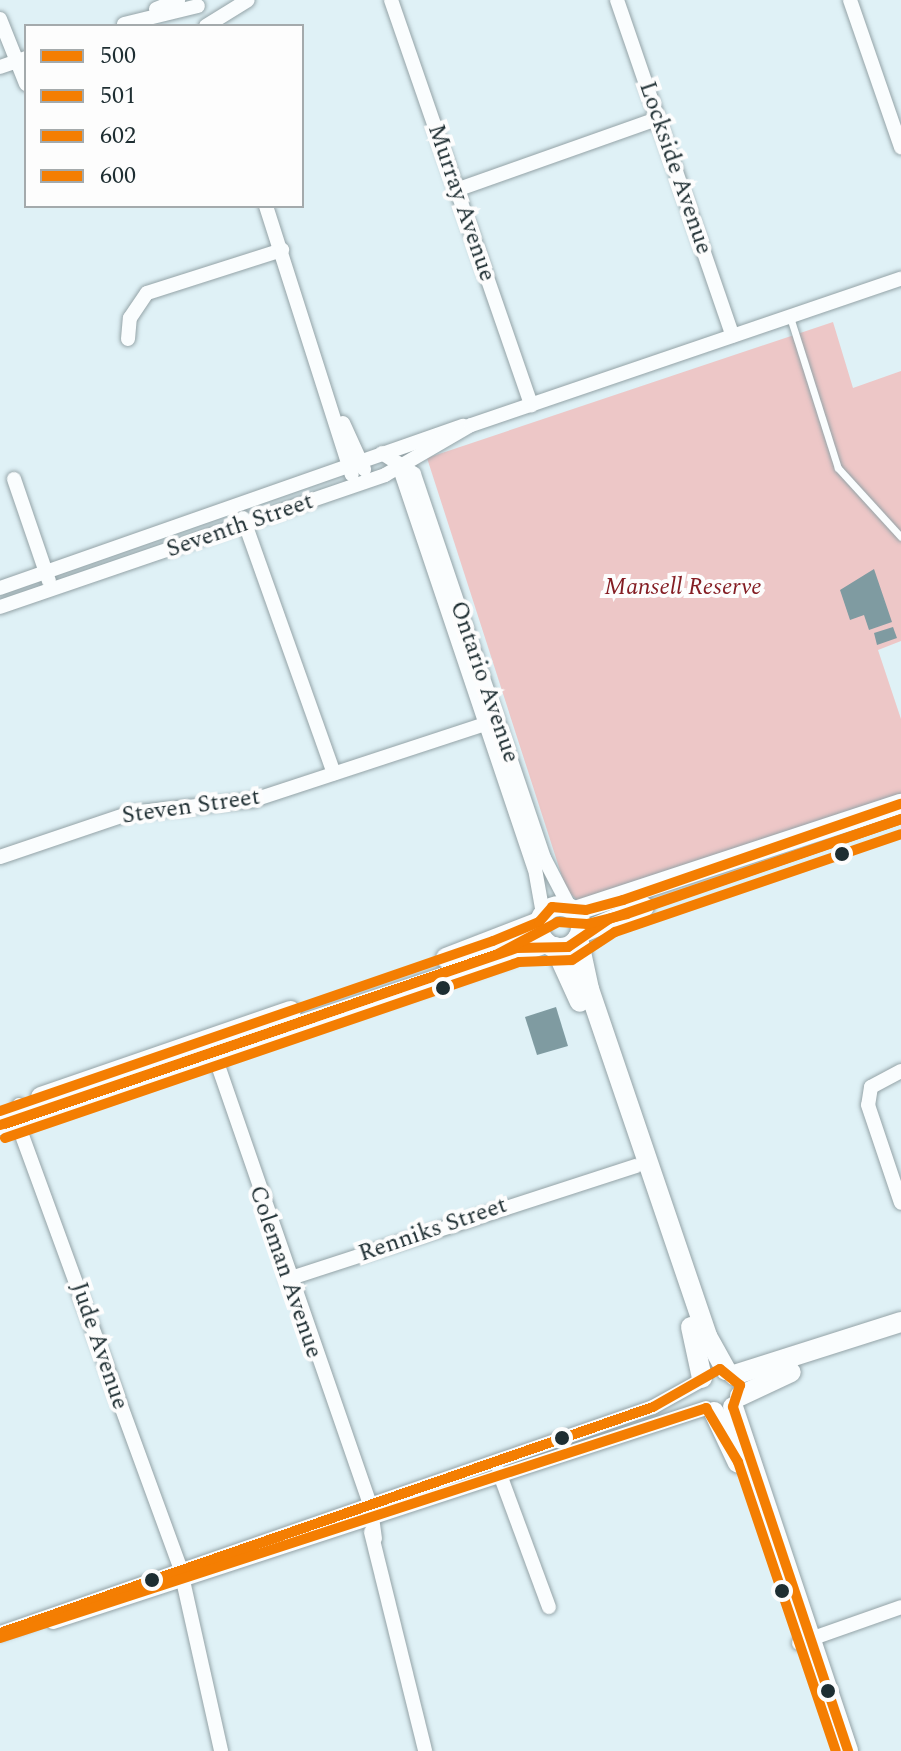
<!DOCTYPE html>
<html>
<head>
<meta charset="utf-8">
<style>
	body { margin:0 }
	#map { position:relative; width:901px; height:1751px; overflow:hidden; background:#dff1f6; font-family:Spectral,serif }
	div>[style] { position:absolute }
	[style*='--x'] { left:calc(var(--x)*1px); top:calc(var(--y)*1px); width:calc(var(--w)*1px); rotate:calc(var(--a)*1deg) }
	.green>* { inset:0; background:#edc7c7 }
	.building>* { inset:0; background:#7f9ba1 }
	.roads { filter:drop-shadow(0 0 2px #94a3a7) drop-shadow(0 0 2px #94a3a7) }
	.lane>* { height:7px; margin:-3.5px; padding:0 3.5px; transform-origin:3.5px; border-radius:3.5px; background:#fafdfe }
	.street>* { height:14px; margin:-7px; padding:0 7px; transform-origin:7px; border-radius:7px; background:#fafdfe }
	.secondary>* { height:20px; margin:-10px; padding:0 10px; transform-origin:10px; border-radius:10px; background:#fafdfe }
	.secondary>.ring { margin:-10px; padding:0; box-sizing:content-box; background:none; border:20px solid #fafdfe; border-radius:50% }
	.bus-1>* { height:10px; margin:-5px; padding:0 5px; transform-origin:5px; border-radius:5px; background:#f47e02 }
	.bus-2>* { height:10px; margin:-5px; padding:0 5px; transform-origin:5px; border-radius:5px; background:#f47e02 }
	.bus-3>* { height:10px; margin:-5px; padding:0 5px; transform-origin:5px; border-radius:5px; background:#f47e02 }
	.bus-4>* { height:10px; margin:-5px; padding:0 5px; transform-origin:5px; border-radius:5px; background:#f47e02 }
	.dots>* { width:22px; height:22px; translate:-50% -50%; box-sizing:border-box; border:4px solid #fdfdfd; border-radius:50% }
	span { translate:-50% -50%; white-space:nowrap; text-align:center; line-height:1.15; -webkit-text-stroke:8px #fdfdfd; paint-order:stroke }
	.street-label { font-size:24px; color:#1e2e32 }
	.park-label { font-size:24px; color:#841d23; font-style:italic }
	.legend { position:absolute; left:24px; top:24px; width:280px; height:184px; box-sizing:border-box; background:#fdfdfd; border:2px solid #a4aaac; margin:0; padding:10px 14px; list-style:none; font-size:24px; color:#1e2e32 }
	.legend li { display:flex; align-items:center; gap:16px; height:40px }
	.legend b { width:40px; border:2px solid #a4aaac }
</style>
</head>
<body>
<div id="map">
	<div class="green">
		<i style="clip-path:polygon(833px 322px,853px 388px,901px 371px,901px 641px,878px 650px,901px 719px,901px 795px,578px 901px,566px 889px,427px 458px)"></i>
	</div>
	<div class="building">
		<i style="clip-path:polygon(874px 569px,892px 622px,869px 630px,864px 615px,850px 620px,840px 590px)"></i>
		<i style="clip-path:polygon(893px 627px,897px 638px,877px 645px,874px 633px)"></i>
		<i style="clip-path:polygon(556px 1007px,568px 1046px,537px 1055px,525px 1017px)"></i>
	</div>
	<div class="roads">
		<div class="lane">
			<i style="--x:790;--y:317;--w:158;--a:72.4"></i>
			<i style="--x:838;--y:468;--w:93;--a:47.6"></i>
		</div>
		<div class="street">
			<i style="--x:391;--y:0;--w:429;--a:70.9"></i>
			<i style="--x:617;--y:0;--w:355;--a:71"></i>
			<i style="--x:850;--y:0;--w:156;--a:70.9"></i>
			<i style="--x:156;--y:9;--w:24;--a:-22"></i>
			<i style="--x:0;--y:19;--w:70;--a:68.2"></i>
			<i style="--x:124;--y:24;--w:76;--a:-13.7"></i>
			<i style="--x:206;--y:26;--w:49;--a:-31.8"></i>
			<i style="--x:0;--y:67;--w:28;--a:-19"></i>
			<i style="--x:456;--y:190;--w:213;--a:-19.5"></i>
			<i style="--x:266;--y:206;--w:282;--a:72.3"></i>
			<i style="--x:128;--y:339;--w:21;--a:-85"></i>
			<i style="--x:130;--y:318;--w:30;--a:-56"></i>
			<i style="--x:147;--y:293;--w:142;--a:-17.7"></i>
			<i style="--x:343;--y:423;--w:51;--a:65.5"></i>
			<i style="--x:382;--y:453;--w:38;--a:33"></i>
			<i style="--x:414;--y:474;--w:405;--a:71.3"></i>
			<i style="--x:544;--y:858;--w:56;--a:62.5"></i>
			<i style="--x:398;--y:463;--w:428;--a:71.4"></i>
			<i style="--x:535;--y:869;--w:46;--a:79.9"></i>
			<i style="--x:14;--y:479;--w:108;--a:71.1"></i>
			<i style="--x:243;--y:518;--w:271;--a:70.4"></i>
			<i style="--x:0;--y:588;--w:491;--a:-19.3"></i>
			<i style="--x:0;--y:607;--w:407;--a:-18.9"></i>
			<i style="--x:385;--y:475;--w:99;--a:-30.2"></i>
			<i style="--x:471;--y:425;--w:454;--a:-18.8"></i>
			<i style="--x:0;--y:857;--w:137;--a:-18.7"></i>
			<i style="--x:130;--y:813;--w:125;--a:-6"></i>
			<i style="--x:254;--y:800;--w:256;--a:-18.2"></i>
			<i style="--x:212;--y:1048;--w:482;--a:70.9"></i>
			<i style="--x:370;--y:1503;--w:36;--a:82"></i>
			<i style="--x:901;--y:1071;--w:34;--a:152"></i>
			<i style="--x:871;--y:1087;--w:18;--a:99"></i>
			<i style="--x:868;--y:1105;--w:103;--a:71.4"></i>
			<i style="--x:19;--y:1105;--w:14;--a:102"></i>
			<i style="--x:16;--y:1119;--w:477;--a:69.9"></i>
			<i style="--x:180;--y:1567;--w:189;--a:77.4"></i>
			<i style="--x:288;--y:1279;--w:366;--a:-18"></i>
			<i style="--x:499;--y:1472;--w:144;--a:69.7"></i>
			<i style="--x:371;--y:1532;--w:226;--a:76.1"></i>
			<i style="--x:53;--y:1622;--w:687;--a:-18.14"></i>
			<i style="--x:0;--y:1633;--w:691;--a:-19.09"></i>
			<i style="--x:653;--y:1407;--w:54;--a:-29"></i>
			<i style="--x:799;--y:1643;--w:108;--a:-19.4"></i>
		</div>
		<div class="secondary">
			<i class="ring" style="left:539px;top:906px;width:22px;height:22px"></i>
			<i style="--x:575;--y:911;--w:343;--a:-18.2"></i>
			<i style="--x:581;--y:933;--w:68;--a:-22.4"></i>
			<i style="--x:578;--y:938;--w:52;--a:77.8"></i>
			<i style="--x:589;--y:989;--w:367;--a:71.2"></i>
			<i style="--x:707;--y:1336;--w:39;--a:61"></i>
			<i style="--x:555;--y:947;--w:60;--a:65.6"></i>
			<i style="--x:446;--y:958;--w:100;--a:-21.2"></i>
			<i style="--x:41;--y:1097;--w:264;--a:-19"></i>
			<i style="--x:0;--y:1125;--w:576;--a:-18.43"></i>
			<i style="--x:691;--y:1327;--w:52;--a:77.8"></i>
			<i style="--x:734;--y:1375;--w:175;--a:-17.6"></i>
			<i style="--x:740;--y:1396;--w:56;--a:-25.2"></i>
			<i style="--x:733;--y:1407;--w:363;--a:71.5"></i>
			<i style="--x:714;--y:1412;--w:56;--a:64.8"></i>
		</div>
	</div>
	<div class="bus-1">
		<i style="--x:0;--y:1125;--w:546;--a:-18.9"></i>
		<i style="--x:517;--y:948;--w:51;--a:-1.1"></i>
		<i style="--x:568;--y:947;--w:50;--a:-34.3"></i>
		<i style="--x:609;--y:919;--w:309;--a:-18.9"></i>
		<i style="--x:0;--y:1633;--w:691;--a:-19.09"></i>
		<i style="--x:653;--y:1407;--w:77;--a:-29.6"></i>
		<i style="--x:720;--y:1369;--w:26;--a:39"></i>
		<i style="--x:740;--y:1385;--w:23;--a:108"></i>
		<i style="--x:733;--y:1407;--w:363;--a:71.5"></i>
	</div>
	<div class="bus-2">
		<i style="--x:0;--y:1111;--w:521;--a:-19.03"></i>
		<i style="--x:493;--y:941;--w:50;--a:-22.4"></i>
		<i style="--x:539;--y:922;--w:20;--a:-49"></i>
		<i style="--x:552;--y:907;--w:34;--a:5"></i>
		<i style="--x:586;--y:910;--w:38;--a:-15"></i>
		<i style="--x:623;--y:900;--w:294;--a:-19.1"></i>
		<i style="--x:0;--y:1638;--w:743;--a:-18.04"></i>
		<i style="--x:706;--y:1408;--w:63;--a:59.3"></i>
		<i style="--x:738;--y:1462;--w:305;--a:71.3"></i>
	</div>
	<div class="bus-3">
		<i style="--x:5;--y:1124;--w:521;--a:-19.03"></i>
		<i style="--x:498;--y:954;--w:68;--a:-28.1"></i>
		<i style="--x:558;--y:922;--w:29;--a:4"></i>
		<i style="--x:587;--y:924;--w:41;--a:-14"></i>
		<i style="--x:627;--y:914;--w:290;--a:-19.1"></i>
	</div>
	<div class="bus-4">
		<i style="--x:5;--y:1138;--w:543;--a:-18.9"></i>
		<i style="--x:519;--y:962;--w:53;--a:-2.2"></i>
		<i style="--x:572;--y:960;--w:51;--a:-33.1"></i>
		<i style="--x:615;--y:932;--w:302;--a:-18.9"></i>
	</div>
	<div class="dots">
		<i style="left:842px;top:854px;background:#1e2e32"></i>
		<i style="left:443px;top:988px;background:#1e2e32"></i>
		<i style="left:562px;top:1438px;background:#1e2e32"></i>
		<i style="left:152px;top:1580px;background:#1e2e32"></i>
		<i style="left:782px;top:1591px;background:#1e2e32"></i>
		<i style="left:828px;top:1691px;background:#1e2e32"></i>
	</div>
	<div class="street-label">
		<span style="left:675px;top:168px;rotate:71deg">Lockside Avenue</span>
		<span style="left:461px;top:203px;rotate:71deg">Murray Avenue</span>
		<span style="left:240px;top:526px;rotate:-19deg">Seventh Street</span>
		<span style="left:484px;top:682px;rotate:71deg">Ontario Avenue</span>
		<span style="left:191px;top:807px;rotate:-8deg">Steven Street</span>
		<span style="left:433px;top:1230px;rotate:-19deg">Renniks Street</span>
		<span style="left:285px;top:1272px;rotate:71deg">Coleman Avenue</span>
		<span style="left:99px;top:1346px;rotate:71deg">Jude Avenue</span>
	</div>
	<div class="park-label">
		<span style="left:683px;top:588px">Mansell Reserve</span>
	</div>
	<ul class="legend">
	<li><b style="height:10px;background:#f47e02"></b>500</li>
	<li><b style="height:10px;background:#f47e02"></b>501</li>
	<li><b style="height:10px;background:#f47e02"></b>602</li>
	<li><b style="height:10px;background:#f47e02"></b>600</li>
	</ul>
</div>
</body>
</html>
